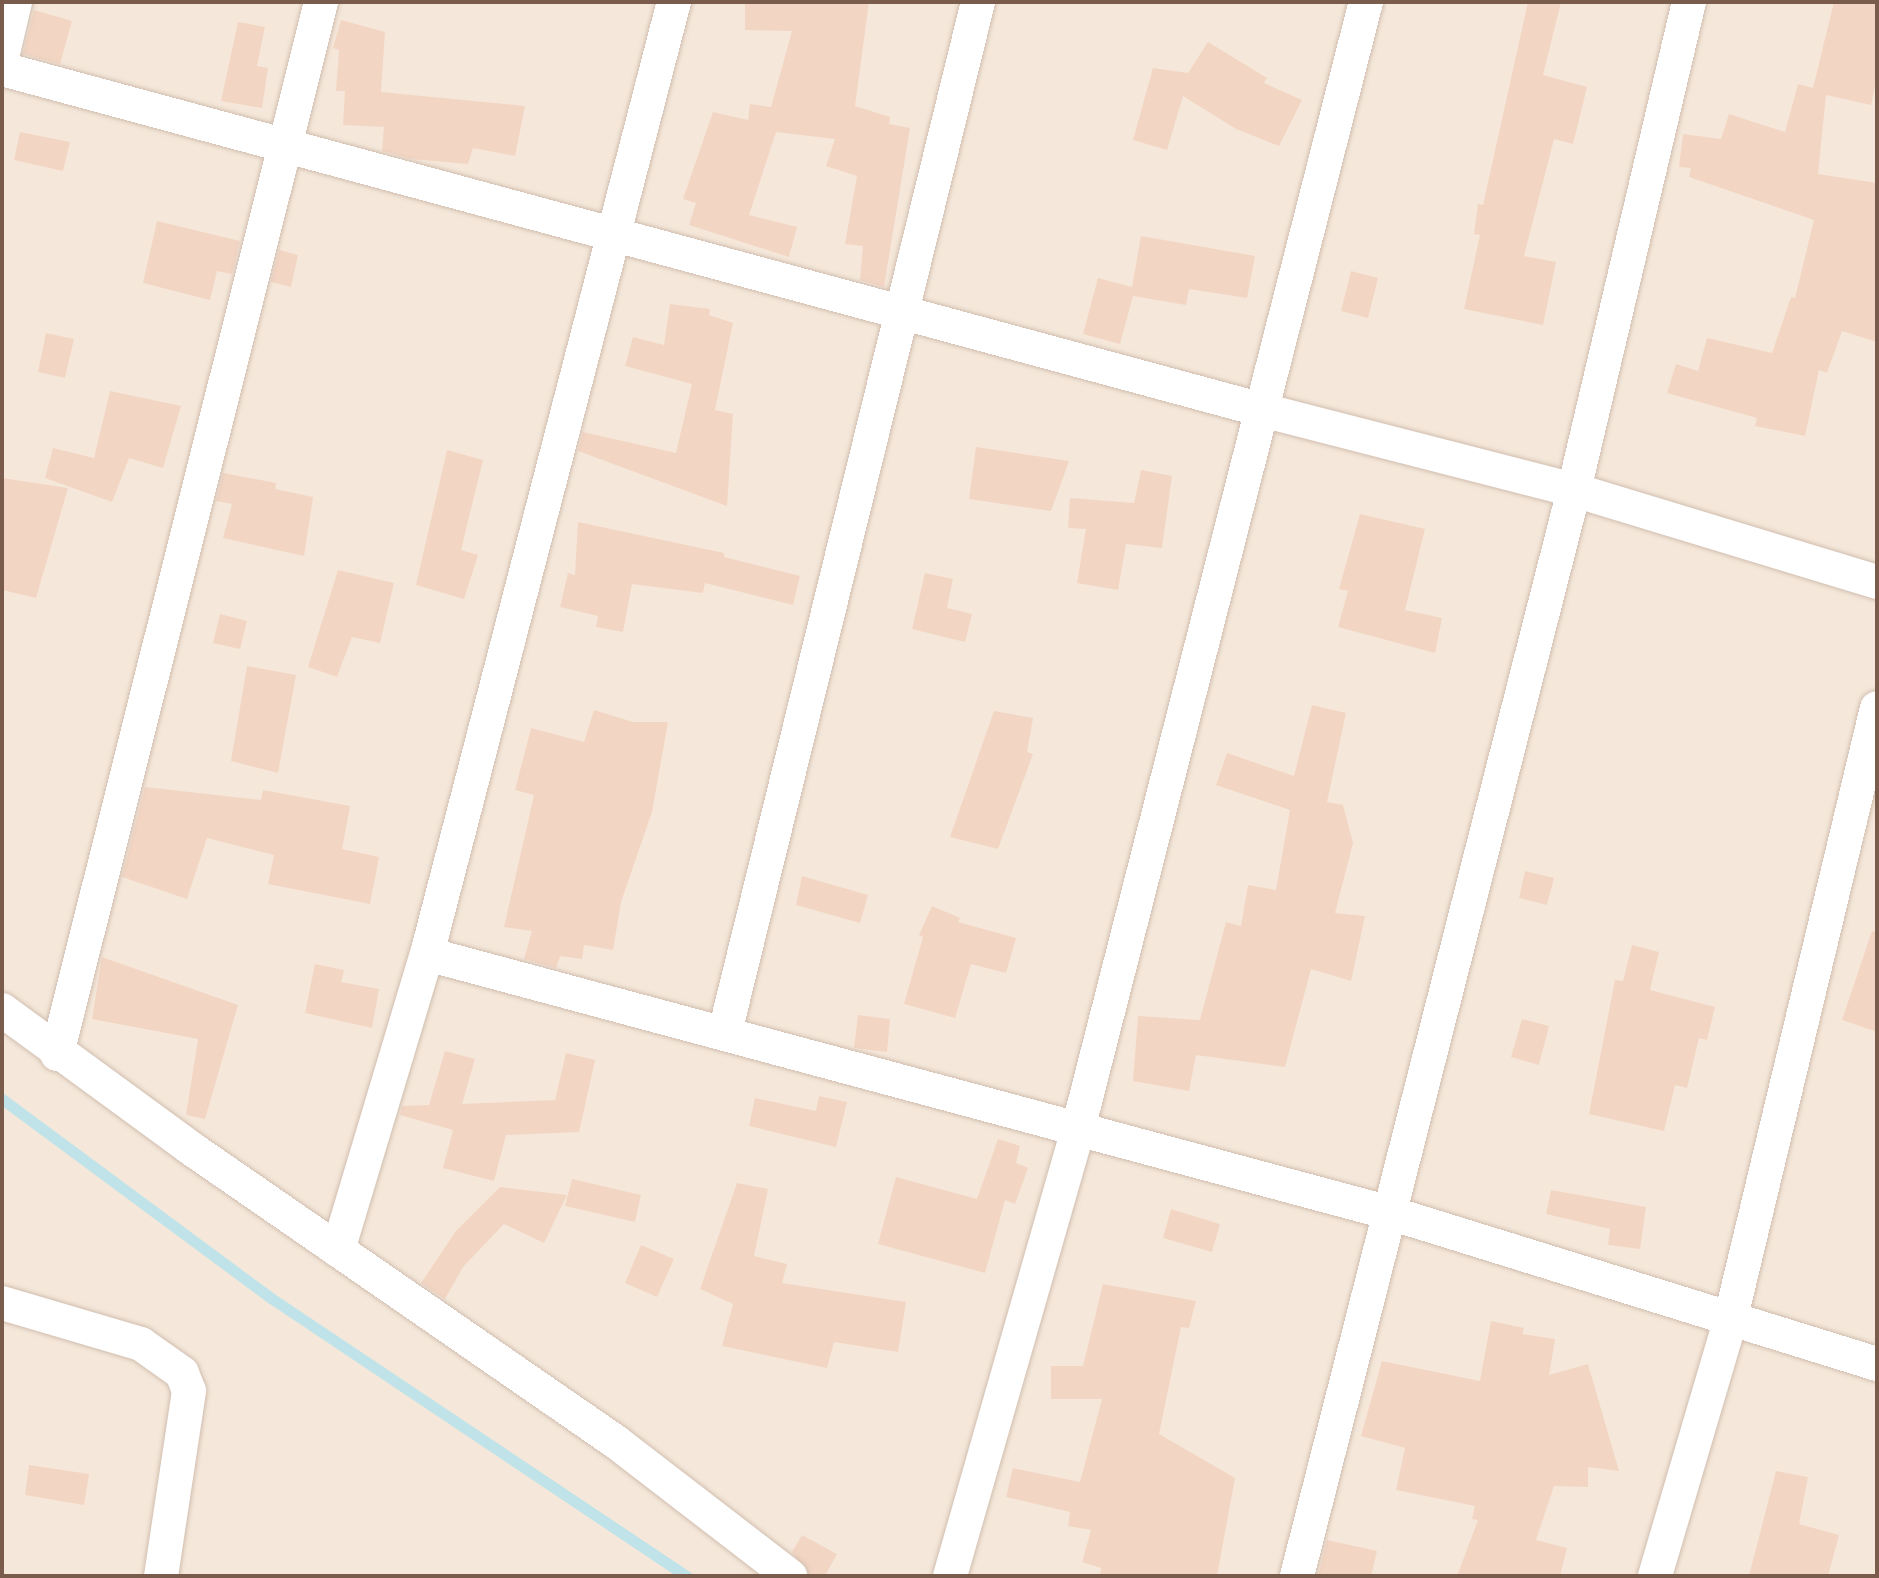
<!DOCTYPE html>
<html>
<head>
<meta charset="utf-8">
<style>
	body { margin:0 }
	#map { position:relative; width:1879px; height:1578px; overflow:hidden; background:#fdf6ec; font-family:Montserrat,sans-serif }
	div>[style] { position:absolute }
	[style*='--x'] { left:calc(var(--x)*1px); top:calc(var(--y)*1px); width:calc(var(--w)*1px); rotate:calc(var(--a)*1deg) }
	.residential>* { inset:0; background:#f5e8da }
	.stream>* { height:11px; margin:-5.5px; padding:0 5.5px; transform-origin:5.5px; border-radius:5.5px; background:#bfe3e8 }
	.building>* { inset:0; background:#f3d5c3 }
	.roads { filter:drop-shadow(0 0 2px #d1beb0) drop-shadow(0 0 2px #d1beb0) }
	.minor>* { height:34px; margin:-17px; padding:0 17px; transform-origin:17px; border-radius:17px; background:#fff }
	span { translate:-50% -50%; white-space:nowrap; text-align:center; line-height:1.15; -webkit-text-stroke:6px #fffaf3; paint-order:stroke }
	.frame { position:absolute; inset:0; border:4px solid #7a5c4d; pointer-events:none }
</style>
</head>
<body>
<div id="map">
	<div class="residential">
		<i style="clip-path:polygon(2px 2px,1877px 2px,1877px 1576px,2px 1576px)"></i>
	</div>
	<div class="stream">
		<i style="--x:2;--y:1099;--w:335;--a:36.5"></i>
		<i style="--x:271;--y:1298;--w:500;--a:33.8"></i>
	</div>
	<div class="building">
		<i style="clip-path:polygon(745px 2px,869px 2px,855px 106px,890px 117px,889px 124px,910px 128px,884px 287px,860px 280px,863px 246px,845px 244px,857px 176px,826px 166px,835px 139px,776px 132px,749px 215px,797px 227px,789px 257px,689px 225px,696px 203px,683px 199px,713px 112px,748px 120px,750px 104px,771px 107px,792px 31px,745px 30px)"></i>
		<i style="clip-path:polygon(1528px 2px,1561px 2px,1543px 75px,1587px 87px,1573px 144px,1554px 139px,1524px 256px,1556px 262px,1543px 325px,1464px 309px,1480px 235px,1474px 234px,1478px 204px,1483px 205px)"></i>
		<i style="clip-path:polygon(1834px 2px,1877px 2px,1877px 76px,1871px 105px,1826px 95px,1818px 174px,1877px 183px,1877px 342px,1842px 331px,1827px 373px,1819px 370px,1805px 436px,1755px 426px,1757px 418px,1667px 393px,1676px 364px,1698px 371px,1707px 338px,1772px 353px,1791px 297px,1795px 298px,1814px 220px,1689px 177px,1691px 168px,1679px 167px,1683px 134px,1721px 139px,1729px 114px,1785px 132px,1798px 84px,1813px 88px)"></i>
		<i style="clip-path:polygon(34px 10px,72px 21px,60px 64px,23px 54px)"></i>
		<i style="clip-path:polygon(341px 20px,385px 32px,381px 92px,525px 106px,515px 156px,473px 148px,468px 164px,412px 159px,382px 151px,384px 127px,343px 125px,345px 91px,336px 91px,339px 50px,333px 48px)"></i>
		<i style="clip-path:polygon(238px 22px,265px 27px,257px 66px,268px 68px,262px 108px,221px 101px)"></i>
		<i style="clip-path:polygon(1208px 42px,1267px 78px,1264px 83px,1302px 100px,1279px 146px,1236px 129px,1183px 96px,1167px 150px,1133px 140px,1153px 68px,1188px 73px)"></i>
		<i style="clip-path:polygon(20px 132px,70px 142px,63px 171px,14px 160px)"></i>
		<i style="clip-path:polygon(157px 221px,240px 241px,232px 274px,217px 271px,210px 300px,143px 283px)"></i>
		<i style="clip-path:polygon(1141px 236px,1255px 256px,1247px 298px,1189px 289px,1186px 305px,1133px 296px,1120px 344px,1083px 334px,1098px 278px,1132px 287px)"></i>
		<i style="clip-path:polygon(279px 250px,298px 255px,291px 287px,271px 282px)"></i>
		<i style="clip-path:polygon(1351px 271px,1378px 278px,1368px 318px,1341px 311px)"></i>
		<i style="clip-path:polygon(670px 304px,710px 309px,709px 315px,733px 323px,715px 410px,733px 414px,727px 506px,578px 451px,583px 432px,676px 453px,692px 384px,625px 366px,633px 337px,664px 345px)"></i>
		<i style="clip-path:polygon(46px 333px,74px 339px,65px 378px,38px 372px)"></i>
		<i style="clip-path:polygon(110px 391px,181px 406px,163px 468px,129px 458px,112px 502px,45px 478px,53px 448px,94px 458px)"></i>
		<i style="clip-path:polygon(976px 447px,1069px 461px,1051px 511px,969px 499px)"></i>
		<i style="clip-path:polygon(447px 450px,483px 460px,461px 550px,478px 555px,464px 599px,416px 585px)"></i>
		<i style="clip-path:polygon(1141px 470px,1172px 476px,1162px 548px,1126px 544px,1118px 590px,1077px 583px,1086px 529px,1068px 528px,1070px 498px,1134px 503px)"></i>
		<i style="clip-path:polygon(223px 473px,276px 483px,275px 489px,313px 497px,304px 556px,223px 538px,232px 504px,216px 501px)"></i>
		<i style="clip-path:polygon(2px 478px,68px 488px,36px 598px,2px 590px)"></i>
		<i style="clip-path:polygon(1360px 514px,1425px 529px,1405px 610px,1442px 618px,1435px 653px,1338px 627px,1348px 591px,1339px 589px)"></i>
		<i style="clip-path:polygon(578px 522px,724px 553px,724px 557px,800px 576px,793px 605px,705px 583px,703px 593px,632px 584px,623px 632px,596px 627px,598px 616px,560px 607px,568px 573px,575px 575px)"></i>
		<i style="clip-path:polygon(338px 570px,394px 583px,380px 643px,352px 637px,337px 677px,308px 667px)"></i>
		<i style="clip-path:polygon(925px 573px,953px 579px,947px 608px,972px 614px,965px 642px,912px 629px)"></i>
		<i style="clip-path:polygon(220px 614px,247px 621px,240px 649px,213px 643px)"></i>
		<i style="clip-path:polygon(247px 666px,296px 675px,278px 773px,231px 761px)"></i>
		<i style="clip-path:polygon(1312px 705px,1346px 713px,1327px 802px,1343px 805px,1353px 843px,1335px 913px,1365px 916px,1351px 981px,1311px 969px,1285px 1067px,1196px 1055px,1189px 1091px,1133px 1081px,1138px 1016px,1200px 1020px,1226px 922px,1241px 926px,1248px 885px,1276px 890px,1290px 810px,1216px 785px,1227px 753px,1294px 776px)"></i>
		<i style="clip-path:polygon(594px 710px,633px 722px,668px 722px,652px 812px,621px 902px,613px 950px,584px 945px,582px 959px,560px 956px,556px 968px,524px 959px,532px 931px,504px 927px,534px 795px,515px 790px,531px 728px,584px 742px)"></i>
		<i style="clip-path:polygon(994px 711px,1033px 718px,1027px 752px,1033px 754px,998px 849px,950px 837px)"></i>
		<i style="clip-path:polygon(145px 787px,261px 800px,263px 790px,350px 806px,342px 849px,379px 857px,370px 904px,268px 884px,274px 855px,207px 838px,187px 899px,122px 877px)"></i>
		<i style="clip-path:polygon(1525px 871px,1554px 878px,1547px 905px,1519px 898px)"></i>
		<i style="clip-path:polygon(802px 876px,868px 895px,860px 923px,796px 905px)"></i>
		<i style="clip-path:polygon(932px 906px,960px 918px,958px 922px,1016px 938px,1006px 973px,971px 964px,955px 1018px,904px 1004px,923px 937px,919px 935px)"></i>
		<i style="clip-path:polygon(1872px 931px,1877px 932px,1877px 1032px,1842px 1020px)"></i>
		<i style="clip-path:polygon(1632px 945px,1659px 952px,1650px 990px,1715px 1007px,1707px 1040px,1699px 1038px,1687px 1088px,1675px 1085px,1664px 1131px,1589px 1114px,1615px 980px,1623px 981px)"></i>
		<i style="clip-path:polygon(102px 957px,238px 1005px,205px 1119px,186px 1115px,198px 1039px,92px 1019px)"></i>
		<i style="clip-path:polygon(315px 964px,344px 970px,341px 982px,379px 989px,372px 1028px,305px 1013px)"></i>
		<i style="clip-path:polygon(858px 1015px,890px 1019px,887px 1052px,854px 1048px)"></i>
		<i style="clip-path:polygon(1522px 1019px,1549px 1026px,1539px 1065px,1511px 1057px)"></i>
		<i style="clip-path:polygon(445px 1051px,475px 1059px,462px 1104px,555px 1100px,566px 1053px,595px 1060px,579px 1132px,506px 1135px,494px 1181px,443px 1168px,453px 1130px,400px 1115px,402px 1106px,429px 1105px)"></i>
		<i style="clip-path:polygon(819px 1096px,847px 1102px,836px 1147px,749px 1126px,755px 1098px,816px 1111px)"></i>
		<i style="clip-path:polygon(998px 1139px,1020px 1146px,1016px 1163px,1028px 1168px,1015px 1204px,1005px 1200px,985px 1273px,878px 1244px,896px 1177px,977px 1199px)"></i>
		<i style="clip-path:polygon(572px 1179px,641px 1195px,635px 1222px,565px 1206px)"></i>
		<i style="clip-path:polygon(737px 1183px,768px 1189px,754px 1256px,787px 1264px,782px 1283px,906px 1302px,898px 1352px,834px 1342px,827px 1368px,722px 1346px,733px 1304px,700px 1289px)"></i>
		<i style="clip-path:polygon(500px 1187px,567px 1195px,544px 1243px,504px 1224px,463px 1267px,445px 1299px,421px 1283px,456px 1231px)"></i>
		<i style="clip-path:polygon(1551px 1190px,1646px 1207px,1640px 1249px,1608px 1245px,1610px 1229px,1546px 1214px)"></i>
		<i style="clip-path:polygon(1171px 1209px,1220px 1224px,1212px 1252px,1163px 1238px)"></i>
		<i style="clip-path:polygon(641px 1245px,674px 1259px,657px 1297px,625px 1283px)"></i>
		<i style="clip-path:polygon(1103px 1284px,1196px 1301px,1189px 1328px,1181px 1327px,1159px 1434px,1235px 1478px,1217px 1576px,1100px 1576px,1101px 1568px,1082px 1562px,1091px 1530px,1068px 1526px,1070px 1512px,1006px 1497px,1013px 1468px,1080px 1482px,1102px 1399px,1051px 1399px,1051px 1366px,1083px 1366px)"></i>
		<i style="clip-path:polygon(1491px 1321px,1524px 1328px,1522px 1334px,1555px 1339px,1549px 1375px,1588px 1364px,1619px 1471px,1588px 1467px,1588px 1487px,1554px 1486px,1536px 1540px,1567px 1548px,1560px 1576px,1457px 1576px,1478px 1520px,1472px 1519px,1475px 1506px,1396px 1490px,1405px 1448px,1361px 1436px,1382px 1361px,1480px 1381px)"></i>
		<i style="clip-path:polygon(29px 1465px,89px 1474px,84px 1505px,25px 1495px)"></i>
		<i style="clip-path:polygon(1776px 1471px,1808px 1477px,1799px 1524px,1839px 1535px,1828px 1576px,1749px 1576px)"></i>
		<i style="clip-path:polygon(802px 1535px,837px 1554px,825px 1576px,810px 1576px,792px 1552px)"></i>
		<i style="clip-path:polygon(1327px 1540px,1377px 1551px,1371px 1576px,1318px 1576px)"></i>
	</div>
	<div class="roads">
		<div class="minor">
			<i style="--x:2;--y:57;--w:57;--a:-76.7"></i>
			<i style="--x:2;--y:69;--w:1305;--a:15.14"></i>
			<i style="--x:1262;--y:410;--w:322;--a:14.4"></i>
			<i style="--x:1574;--y:490;--w:317;--a:16.9"></i>
			<i style="--x:427;--y:954;--w:997;--a:15.05"></i>
			<i style="--x:1390;--y:1213;--w:510;--a:17.23"></i>
			<i style="--x:2;--y:1010;--w:232;--a:36.2"></i>
			<i style="--x:189;--y:1147;--w:519;--a:34.64"></i>
			<i style="--x:616;--y:1442;--w:220;--a:37.6"></i>
			<i style="--x:725;--y:1032;--w:1061;--a:-76.2"></i>
			<i style="--x:57;--y:1054;--w:1085;--a:-75.91"></i>
			<i style="--x:338;--y:1250;--w:309;--a:-73.3"></i>
			<i style="--x:427;--y:954;--w:984;--a:-75.46"></i>
			<i style="--x:2;--y:1303;--w:145;--a:16.4"></i>
			<i style="--x:141;--y:1344;--w:50;--a:35.3"></i>
			<i style="--x:182;--y:1373;--w:19;--a:69"></i>
			<i style="--x:189;--y:1391;--w:187;--a:98.6"></i>
			<i style="--x:950;--y:1576;--w:465;--a:-74"></i>
			<i style="--x:1078;--y:1129;--w:1163;--a:-75.67"></i>
			<i style="--x:1297;--y:1576;--w:1121;--a:-75.69"></i>
			<i style="--x:1574;--y:490;--w:501;--a:-76.74"></i>
			<i style="--x:1655;--y:1576;--w:270;--a:-73.6"></i>
			<i style="--x:1731;--y:1317;--w:626;--a:-76.52"></i>
		</div>
	</div>
	<div class="frame"></div>
</div>
</body>
</html>
